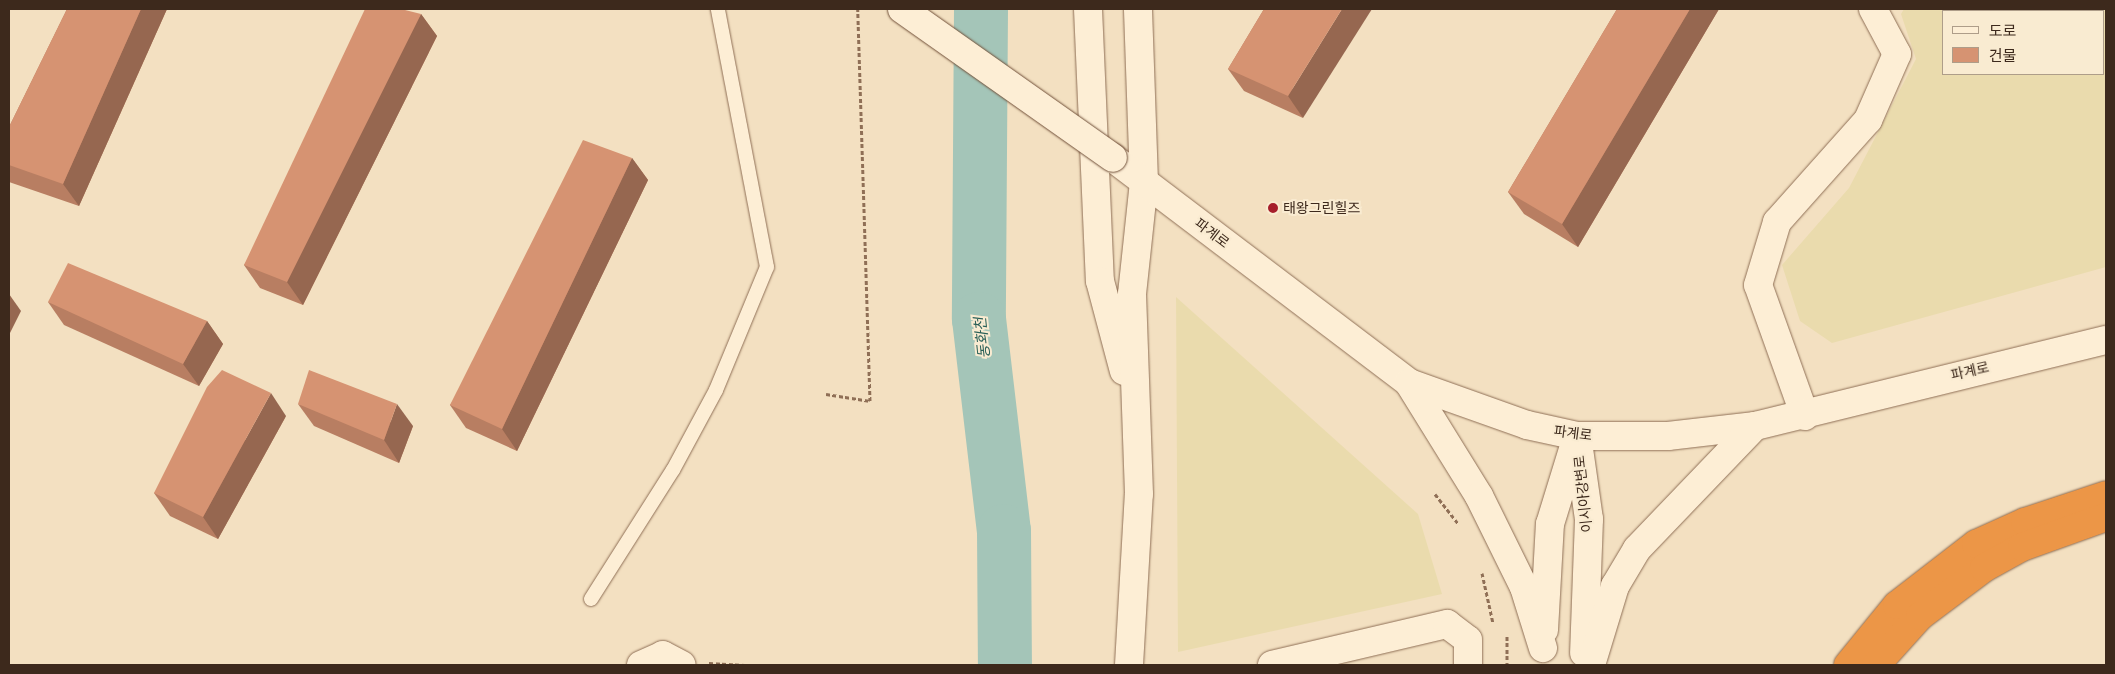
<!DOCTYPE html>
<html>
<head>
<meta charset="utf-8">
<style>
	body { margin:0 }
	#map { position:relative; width:2115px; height:674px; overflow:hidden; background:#f3e0c1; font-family:Merriweather,"Noto Sans KR",serif }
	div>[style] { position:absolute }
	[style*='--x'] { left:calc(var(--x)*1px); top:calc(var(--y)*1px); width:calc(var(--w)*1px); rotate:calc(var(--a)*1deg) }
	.farmland>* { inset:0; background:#eadbad }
	.river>* { height:54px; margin:-27px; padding:0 27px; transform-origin:27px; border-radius:27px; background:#a4c5b8 }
	.path>* { height:3px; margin-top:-1.5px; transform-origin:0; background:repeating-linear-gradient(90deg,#8f6f56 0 4px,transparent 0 6.5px) }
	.roads { filter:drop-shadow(0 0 1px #8f6f56) drop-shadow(0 0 1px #8f6f56) }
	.lane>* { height:14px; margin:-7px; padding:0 7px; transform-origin:7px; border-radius:7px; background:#fdeed5 }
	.street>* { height:28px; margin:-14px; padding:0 14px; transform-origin:14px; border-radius:14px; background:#fdeed5 }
	.secondary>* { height:28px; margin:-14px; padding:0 14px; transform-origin:14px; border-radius:14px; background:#fdeed5 }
	.highway>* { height:28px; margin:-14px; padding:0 14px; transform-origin:14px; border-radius:14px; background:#ec9647 }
	.bridges { filter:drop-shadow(0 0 1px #715039) drop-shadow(0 0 1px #715039) }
	.secondary-bridge>* { height:28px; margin:-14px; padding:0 14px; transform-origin:14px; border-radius:14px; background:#fdeed5 }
	.wall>* { inset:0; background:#b87e62 }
	.shaded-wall>* { inset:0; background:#966750 }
	.building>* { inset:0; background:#d69372 }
	.dots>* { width:14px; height:14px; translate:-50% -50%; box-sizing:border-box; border:2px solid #f9ebd1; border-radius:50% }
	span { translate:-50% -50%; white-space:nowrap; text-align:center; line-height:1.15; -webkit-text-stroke:4px #f9ebd1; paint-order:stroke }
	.poi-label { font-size:14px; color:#3d291c }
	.left { translate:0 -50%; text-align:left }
	.street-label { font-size:14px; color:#3d291c }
	.water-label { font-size:15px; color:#295f57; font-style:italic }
	.frame { position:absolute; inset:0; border:10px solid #3d291c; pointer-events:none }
	.legend { position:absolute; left:1942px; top:10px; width:162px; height:65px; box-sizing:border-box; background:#f9ebd1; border:1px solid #ae9d89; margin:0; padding:6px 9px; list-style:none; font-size:15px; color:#3d291c }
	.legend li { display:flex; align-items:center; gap:10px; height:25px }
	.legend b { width:25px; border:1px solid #ae9d89 }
</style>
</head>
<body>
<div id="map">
	<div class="farmland">
		<i style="clip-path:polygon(evenodd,1904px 9px,2106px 9px,2106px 267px,1832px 343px,1800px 321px,1782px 265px,1849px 188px,1916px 59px,1901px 14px,1904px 9px,1944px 11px,2104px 11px,2104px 74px,1944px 74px,1944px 11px)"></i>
		<i style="clip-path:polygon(1176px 297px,1418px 514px,1442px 594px,1178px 652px)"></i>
	</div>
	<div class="river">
		<i style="--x:981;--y:9;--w:310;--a:90.4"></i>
		<i style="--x:979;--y:319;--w:213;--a:83.3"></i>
		<i style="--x:1004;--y:531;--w:134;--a:89.6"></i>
	</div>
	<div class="path">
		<i style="--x:826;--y:394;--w:45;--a:9"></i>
		<i style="--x:870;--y:401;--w:392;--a:-91.8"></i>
		<i style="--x:1435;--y:494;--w:37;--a:52"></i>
		<i style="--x:1482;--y:573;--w:51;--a:77.6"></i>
		<i style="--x:1507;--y:636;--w:29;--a:90"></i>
		<i style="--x:709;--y:663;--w:36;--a:3"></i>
	</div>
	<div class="roads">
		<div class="lane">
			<i style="--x:591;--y:599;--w:153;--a:-57.6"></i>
			<i style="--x:673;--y:470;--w:91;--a:-61.7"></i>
			<i style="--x:716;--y:390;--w:133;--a:-67.5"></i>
			<i style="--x:767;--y:267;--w:263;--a:-100.8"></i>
		</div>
		<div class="street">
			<i style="--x:1088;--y:9;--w:272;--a:87.5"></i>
			<i style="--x:1100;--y:281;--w:93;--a:75.1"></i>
			<i style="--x:1805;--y:416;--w:139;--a:-109.7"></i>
			<i style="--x:1758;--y:285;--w:66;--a:-73.2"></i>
			<i style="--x:1777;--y:222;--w:137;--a:-48.3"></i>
			<i style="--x:1868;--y:120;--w:72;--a:-66.3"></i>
			<i style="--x:1897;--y:54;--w:51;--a:-118.1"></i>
			<i style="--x:641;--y:665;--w:24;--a:-24"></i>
			<i style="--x:663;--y:655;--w:21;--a:28"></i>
			<i style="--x:1129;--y:665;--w:171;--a:-86.7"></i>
			<i style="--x:1139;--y:494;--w:200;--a:-92"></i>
			<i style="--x:1132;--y:294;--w:113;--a:-83.9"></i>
			<i style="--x:1144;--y:182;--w:173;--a:-92"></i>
			<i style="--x:1272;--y:665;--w:180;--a:-13.2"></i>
			<i style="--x:1447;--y:624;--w:26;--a:37"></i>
			<i style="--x:1468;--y:640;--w:25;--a:90"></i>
		</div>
		<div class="secondary">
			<i style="--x:1113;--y:158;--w:372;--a:37.2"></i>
			<i style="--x:1409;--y:383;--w:125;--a:19.6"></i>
			<i style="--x:1527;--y:425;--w:51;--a:12.4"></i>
			<i style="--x:1577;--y:436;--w:91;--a:0"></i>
			<i style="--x:1668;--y:436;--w:88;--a:-6.6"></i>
			<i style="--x:1755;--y:426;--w:361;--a:-13.8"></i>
			<i style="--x:1409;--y:383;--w:133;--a:58.2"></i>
			<i style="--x:1479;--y:496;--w:102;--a:63.7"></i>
			<i style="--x:1524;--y:587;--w:64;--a:72.7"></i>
			<i style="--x:1578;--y:442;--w:78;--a:81.9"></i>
			<i style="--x:1589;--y:519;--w:134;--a:92.1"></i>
			<i style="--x:1544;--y:630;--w:106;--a:-86.8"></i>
			<i style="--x:1550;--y:524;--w:92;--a:-72.9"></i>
			<i style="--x:1591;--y:665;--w:83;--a:-73.1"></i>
			<i style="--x:1615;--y:586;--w:43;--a:-59.3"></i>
			<i style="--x:1637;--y:549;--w:170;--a:-46.2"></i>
		</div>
		<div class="highway">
			<i style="--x:1848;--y:665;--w:77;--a:-50.8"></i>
			<i style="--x:1897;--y:605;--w:100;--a:-37.7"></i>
			<i style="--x:1976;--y:544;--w:54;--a:-24.2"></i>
			<i style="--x:2025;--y:522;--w:85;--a:-18.4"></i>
			<i style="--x:1876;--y:665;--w:66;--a:-48.1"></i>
			<i style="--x:1920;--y:616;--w:80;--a:-36.9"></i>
			<i style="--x:1984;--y:568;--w:43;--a:-28.9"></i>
			<i style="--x:2022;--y:547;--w:89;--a:-19.7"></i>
		</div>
	</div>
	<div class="bridges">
		<div class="secondary-bridge">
			<i style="--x:902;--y:9;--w:258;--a:35.2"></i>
		</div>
	</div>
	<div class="wall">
		<i style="clip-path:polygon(67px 9px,167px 9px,79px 206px,9px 182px,9px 127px)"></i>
		<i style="clip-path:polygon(1264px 9px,1303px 118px,1244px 91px,1228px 69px)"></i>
		<i style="clip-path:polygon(1617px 9px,1719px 9px,1578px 247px,1524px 214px,1508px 192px)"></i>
		<i style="clip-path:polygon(421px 14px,437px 36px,303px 305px,260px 288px,244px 265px)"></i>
		<i style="clip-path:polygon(632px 158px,648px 180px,517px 451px,466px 428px,450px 405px)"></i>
		<i style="clip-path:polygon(48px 302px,207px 321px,223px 344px,199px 386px,64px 325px)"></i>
		<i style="clip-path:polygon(298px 404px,413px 426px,399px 463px,314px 426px)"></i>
		<i style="clip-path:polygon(286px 416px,218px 539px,170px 516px,154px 493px)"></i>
	</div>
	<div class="shaded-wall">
		<i style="clip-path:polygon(141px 9px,167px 9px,79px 206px,63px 184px)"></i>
		<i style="clip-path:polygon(1342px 9px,1372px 9px,1303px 118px,1288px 96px)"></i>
		<i style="clip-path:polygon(1690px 9px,1719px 9px,1578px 247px,1562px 224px)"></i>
		<i style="clip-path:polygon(421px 14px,437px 36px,303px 305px,287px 282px)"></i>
		<i style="clip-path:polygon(632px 158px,648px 180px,517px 451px,502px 429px)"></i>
		<i style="clip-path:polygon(9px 294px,21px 311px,9px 335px)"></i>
		<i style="clip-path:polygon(207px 321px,223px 344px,199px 386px,183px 364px)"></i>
		<i style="clip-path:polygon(271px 393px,286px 416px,218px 539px,203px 517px)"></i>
		<i style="clip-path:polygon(397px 404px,413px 426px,399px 463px,384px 440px)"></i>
	</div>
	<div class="building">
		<i style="clip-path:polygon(67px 9px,141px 9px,63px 184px,9px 165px,9px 127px)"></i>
		<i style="clip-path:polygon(365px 9px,401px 9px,421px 14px,287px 282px,244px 265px)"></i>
		<i style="clip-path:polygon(1264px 9px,1342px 9px,1288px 96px,1228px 69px)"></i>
		<i style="clip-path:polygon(1617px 9px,1690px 9px,1562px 224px,1508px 192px)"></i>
		<i style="clip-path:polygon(583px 140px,632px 158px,502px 429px,450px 405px)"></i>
		<i style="clip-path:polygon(68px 263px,207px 321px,183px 364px,48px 302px)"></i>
		<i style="clip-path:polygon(222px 370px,271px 393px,203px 517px,154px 493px,207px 387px)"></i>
		<i style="clip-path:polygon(309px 370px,397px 404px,384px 440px,298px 404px)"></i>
	</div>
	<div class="dots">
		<i style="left:1273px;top:208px;background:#a61e2b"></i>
	</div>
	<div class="poi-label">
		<span class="left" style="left:1283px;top:208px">태왕그린힐즈</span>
	</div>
	<div class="street-label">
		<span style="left:1212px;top:233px;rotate:37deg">파계로</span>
		<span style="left:1970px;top:371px;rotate:-13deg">파계로</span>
		<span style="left:1573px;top:433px;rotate:7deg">파계로</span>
		<span style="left:1583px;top:494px;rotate:-96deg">이시아강변로</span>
	</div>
	<div class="water-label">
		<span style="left:982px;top:338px;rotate:-96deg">동화천</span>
	</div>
	<div class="frame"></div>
	<ul class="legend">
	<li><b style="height:6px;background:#fdeed5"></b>도로</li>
	<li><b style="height:14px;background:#d69372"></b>건물</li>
	</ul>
</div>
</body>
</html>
